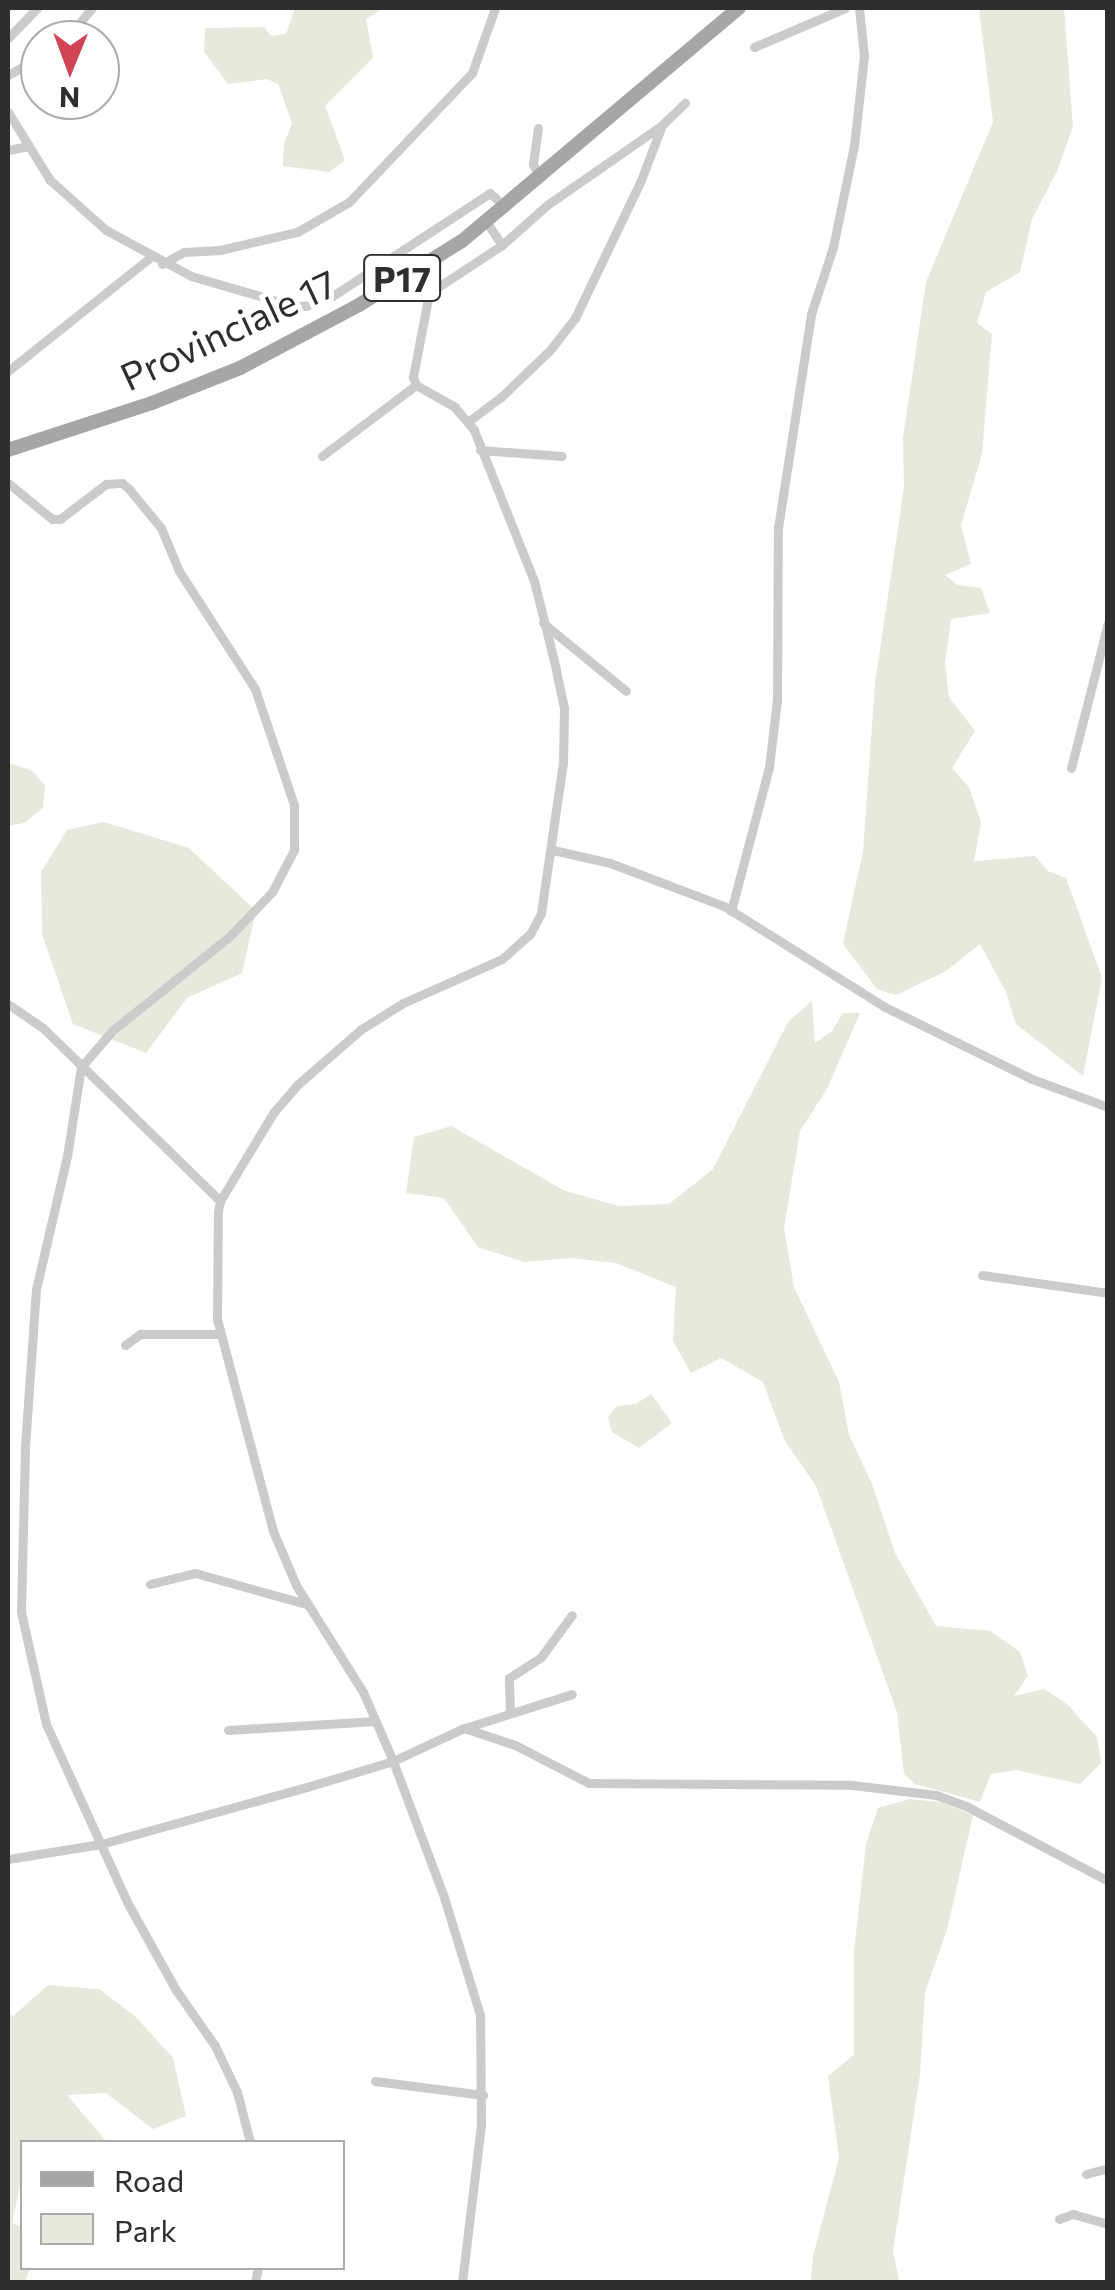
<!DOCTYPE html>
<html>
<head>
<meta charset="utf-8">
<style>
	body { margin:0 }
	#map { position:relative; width:1115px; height:2290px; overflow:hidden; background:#fff; font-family:Commissioner,sans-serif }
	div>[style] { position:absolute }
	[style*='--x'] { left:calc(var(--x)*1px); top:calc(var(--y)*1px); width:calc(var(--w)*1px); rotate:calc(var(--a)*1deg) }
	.green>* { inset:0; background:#e5eadd }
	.minor>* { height:9px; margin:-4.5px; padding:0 4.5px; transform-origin:4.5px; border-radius:4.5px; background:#cbcbcb }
	.primary>* { height:14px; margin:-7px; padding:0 7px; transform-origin:7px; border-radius:7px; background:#a6a6a6 }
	span { translate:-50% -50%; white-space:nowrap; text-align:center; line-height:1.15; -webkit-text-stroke:10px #fff; paint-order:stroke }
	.shield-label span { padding:2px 8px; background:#fff; border:2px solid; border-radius:8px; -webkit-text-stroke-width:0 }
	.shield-label { font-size:35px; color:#2e2e2e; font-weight:700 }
	.street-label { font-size:38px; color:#2e2e2e }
	.frame { position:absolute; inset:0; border:10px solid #2e2e2e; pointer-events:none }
	.legend { position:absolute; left:20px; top:2140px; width:325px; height:130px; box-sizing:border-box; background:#fff; border:2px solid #ababab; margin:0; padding:12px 18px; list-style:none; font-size:30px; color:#2e2e2e }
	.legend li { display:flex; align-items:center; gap:20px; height:50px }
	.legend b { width:50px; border:2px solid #ababab }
	.north { position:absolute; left:20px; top:20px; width:100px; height:100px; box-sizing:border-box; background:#fff; border:2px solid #ababab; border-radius:50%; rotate:181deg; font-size:28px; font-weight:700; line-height:40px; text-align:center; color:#2e2e2e }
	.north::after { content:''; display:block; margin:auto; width:35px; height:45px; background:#d14456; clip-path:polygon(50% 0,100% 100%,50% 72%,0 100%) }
</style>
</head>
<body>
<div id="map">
	<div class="green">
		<i style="clip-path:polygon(295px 8px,384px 8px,366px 19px,373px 58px,325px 106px,345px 160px,329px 172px,283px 166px,284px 144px,292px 123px,278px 84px,267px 79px,228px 84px,204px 52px,205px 28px,264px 27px,271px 36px,286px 34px)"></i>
		<i style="clip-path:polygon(979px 8px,1064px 8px,1073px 127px,1057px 171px,1032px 219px,1020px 272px,986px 292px,977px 323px,992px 334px,982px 454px,961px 525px,971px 564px,945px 575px,958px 585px,981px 588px,990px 613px,951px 619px,945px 663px,949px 697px,975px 731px,952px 768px,969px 787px,981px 822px,974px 861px,1035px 856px,1048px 871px,1066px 878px,1102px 978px,1083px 1076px,1016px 1024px,1006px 992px,980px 944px,946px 971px,896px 995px,877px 989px,843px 944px,863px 851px,875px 683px,904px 488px,903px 438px,926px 282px,993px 122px)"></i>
		<i style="clip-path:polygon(12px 764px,31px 770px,45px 785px,43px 808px,24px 823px,8px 826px,8px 765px)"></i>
		<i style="clip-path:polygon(104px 822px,189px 848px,256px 911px,242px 973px,187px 998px,146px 1053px,73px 1024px,42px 934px,41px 872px,67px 830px)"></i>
		<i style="clip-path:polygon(812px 1001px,815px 1043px,832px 1031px,843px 1013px,860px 1013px,827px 1089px,800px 1131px,784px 1228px,794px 1287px,839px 1382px,849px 1435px,872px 1484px,895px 1553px,936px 1626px,990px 1631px,1020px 1652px,1028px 1676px,1014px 1696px,1044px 1689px,1067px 1704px,1097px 1737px,1101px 1763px,1080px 1784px,1016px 1770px,991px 1774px,980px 1802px,915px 1784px,904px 1774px,897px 1712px,816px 1486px,785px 1441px,763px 1382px,721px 1358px,691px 1373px,673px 1341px,676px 1287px,616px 1263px,571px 1258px,524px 1262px,478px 1247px,444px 1198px,406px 1193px,414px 1137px,451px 1126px,565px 1191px,619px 1206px,669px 1204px,713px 1169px,788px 1022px)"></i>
		<i style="clip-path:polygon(651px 1394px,672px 1423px,639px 1448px,612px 1432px,608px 1417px,617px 1406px,636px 1404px)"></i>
		<i style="clip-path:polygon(909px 1799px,941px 1802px,973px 1815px,947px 1930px,925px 1992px,920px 2075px,893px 2251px,899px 2282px,811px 2282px,813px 2256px,839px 2158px,828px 2076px,854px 2055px,854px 1951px,866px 1844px,878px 1808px)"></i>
		<i style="clip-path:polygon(48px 1985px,99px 1989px,136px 2017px,173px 2058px,186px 2116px,153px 2129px,106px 2093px,67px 2095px,107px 2142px,22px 2142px,22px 2176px,12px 2223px,22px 2227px,22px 2268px,30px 2268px,25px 2282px,8px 2282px,8px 2009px,12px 2017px)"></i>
	</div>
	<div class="minor">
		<i style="--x:8;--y:38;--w:42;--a:-46"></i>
		<i style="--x:65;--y:40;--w:42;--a:-49.8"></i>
		<i style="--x:754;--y:47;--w:99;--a:-23.2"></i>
		<i style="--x:8;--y:75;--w:37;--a:-29"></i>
		<i style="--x:8;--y:112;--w:80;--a:58.3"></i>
		<i style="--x:50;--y:180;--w:75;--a:41.8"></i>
		<i style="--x:106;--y:230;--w:97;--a:28.4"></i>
		<i style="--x:191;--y:276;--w:104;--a:16.2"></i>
		<i style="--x:291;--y:305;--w:15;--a:4"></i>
		<i style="--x:306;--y:306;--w:27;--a:-20"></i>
		<i style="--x:331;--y:297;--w:190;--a:-33.2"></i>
		<i style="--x:490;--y:193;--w:21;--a:43"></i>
		<i style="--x:538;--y:128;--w:37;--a:98"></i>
		<i style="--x:533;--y:165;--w:14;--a:56"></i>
		<i style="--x:8;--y:150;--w:21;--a:-11"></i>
		<i style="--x:502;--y:245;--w:60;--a:-41.6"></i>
		<i style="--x:547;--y:205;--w:140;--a:-34.8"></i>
		<i style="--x:662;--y:125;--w:32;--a:-44"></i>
		<i style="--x:162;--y:264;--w:25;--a:-29"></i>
		<i style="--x:184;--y:252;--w:36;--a:-3"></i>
		<i style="--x:220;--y:250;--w:79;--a:-13.2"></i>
		<i style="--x:297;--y:232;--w:60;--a:-30"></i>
		<i style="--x:349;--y:202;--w:178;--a:-46.4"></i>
		<i style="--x:472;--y:73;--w:69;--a:-70.5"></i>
		<i style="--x:8;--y:371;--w:183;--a:-38.6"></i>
		<i style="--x:469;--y:421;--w:39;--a:-37"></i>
		<i style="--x:500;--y:398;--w:69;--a:-43.8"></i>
		<i style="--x:550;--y:350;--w:41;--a:-52"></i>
		<i style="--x:575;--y:318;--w:153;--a:-64.4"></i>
		<i style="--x:641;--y:180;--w:59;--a:-69.1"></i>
		<i style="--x:480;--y:450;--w:82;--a:4.2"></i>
		<i style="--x:322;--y:456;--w:118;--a:-37.1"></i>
		<i style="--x:8;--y:483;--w:57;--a:39.3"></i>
		<i style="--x:52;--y:519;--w:8;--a:0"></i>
		<i style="--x:60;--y:519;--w:58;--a:-37.3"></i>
		<i style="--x:106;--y:484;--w:16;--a:-4"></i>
		<i style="--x:122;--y:483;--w:9;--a:41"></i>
		<i style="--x:129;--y:489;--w:50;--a:50.6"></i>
		<i style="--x:161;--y:528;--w:47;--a:67.3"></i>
		<i style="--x:179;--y:571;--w:140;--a:57.2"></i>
		<i style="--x:255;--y:689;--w:122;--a:71.4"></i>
		<i style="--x:294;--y:805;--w:45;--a:90"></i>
		<i style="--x:294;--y:850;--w:47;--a:117.6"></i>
		<i style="--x:272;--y:892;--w:61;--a:133.7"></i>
		<i style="--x:230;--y:936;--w:151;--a:141.2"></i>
		<i style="--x:112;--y:1031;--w:48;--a:130.7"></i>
		<i style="--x:81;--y:1067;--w:90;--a:98.9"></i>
		<i style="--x:67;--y:1156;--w:137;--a:103.1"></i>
		<i style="--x:36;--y:1289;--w:159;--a:94"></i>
		<i style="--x:25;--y:1448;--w:164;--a:91.4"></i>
		<i style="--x:21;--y:1612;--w:115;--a:77.4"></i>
		<i style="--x:46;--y:1724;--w:196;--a:65.5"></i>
		<i style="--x:127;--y:1902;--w:101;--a:60.9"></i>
		<i style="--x:176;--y:1990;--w:68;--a:55.1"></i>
		<i style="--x:215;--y:2046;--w:51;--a:64.4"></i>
		<i style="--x:237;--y:2092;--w:52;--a:75.4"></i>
		<i style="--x:543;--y:623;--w:107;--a:39.3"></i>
		<i style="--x:1071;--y:768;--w:150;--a:-75.7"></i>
		<i style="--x:553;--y:850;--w:58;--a:12.8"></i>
		<i style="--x:610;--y:863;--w:122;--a:20.7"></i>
		<i style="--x:724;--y:906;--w:190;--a:32.1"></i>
		<i style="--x:885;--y:1007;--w:164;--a:26.1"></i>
		<i style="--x:1032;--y:1079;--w:81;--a:20.2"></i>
		<i style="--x:731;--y:911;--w:149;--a:-75.2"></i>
		<i style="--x:769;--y:767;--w:67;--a:-83.2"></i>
		<i style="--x:777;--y:700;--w:172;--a:-89.7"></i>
		<i style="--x:778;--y:528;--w:217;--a:-81.2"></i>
		<i style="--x:811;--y:314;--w:71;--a:-71.8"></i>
		<i style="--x:833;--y:247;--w:103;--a:-78.3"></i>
		<i style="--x:854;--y:146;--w:91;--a:-83.7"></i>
		<i style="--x:864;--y:56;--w:48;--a:-95.9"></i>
		<i style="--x:8;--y:1004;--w:42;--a:34.4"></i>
		<i style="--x:43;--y:1028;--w:248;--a:44.3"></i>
		<i style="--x:982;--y:1275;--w:127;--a:8.1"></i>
		<i style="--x:125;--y:1345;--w:19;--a:-36"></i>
		<i style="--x:140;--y:1334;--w:80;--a:0"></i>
		<i style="--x:150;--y:1584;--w:46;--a:-13.7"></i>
		<i style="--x:195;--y:1573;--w:115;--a:15.6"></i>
		<i style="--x:510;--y:1712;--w:34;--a:-92"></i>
		<i style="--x:509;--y:1678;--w:38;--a:-33"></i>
		<i style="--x:541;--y:1657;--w:52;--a:-53.6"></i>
		<i style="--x:465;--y:1728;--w:112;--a:-17.6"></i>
		<i style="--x:228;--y:1730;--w:148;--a:-3.5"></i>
		<i style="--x:8;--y:1859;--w:94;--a:-9.2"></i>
		<i style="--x:101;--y:1844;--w:214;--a:-15.5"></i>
		<i style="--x:307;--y:1787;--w:90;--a:-16.8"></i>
		<i style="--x:393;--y:1761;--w:78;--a:-24.9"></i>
		<i style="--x:464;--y:1728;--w:54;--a:18.4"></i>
		<i style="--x:515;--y:1745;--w:83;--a:27.2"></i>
		<i style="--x:589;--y:1783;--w:263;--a:0.4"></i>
		<i style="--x:852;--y:1785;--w:85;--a:6.8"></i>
		<i style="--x:936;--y:1795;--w:32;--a:20"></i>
		<i style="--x:966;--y:1806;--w:161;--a:27.8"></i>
		<i style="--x:375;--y:2081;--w:109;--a:7.4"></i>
		<i style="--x:1086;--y:2174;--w:23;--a:-15"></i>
		<i style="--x:1059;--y:2219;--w:15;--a:-20"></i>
		<i style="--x:1073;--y:2214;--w:36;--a:16"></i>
		<i style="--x:255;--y:2282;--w:14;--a:-78"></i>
		<i style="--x:462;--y:2282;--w:157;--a:-83.1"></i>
		<i style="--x:481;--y:2126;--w:111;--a:-90.5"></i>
		<i style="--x:480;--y:2015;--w:123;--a:-107"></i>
		<i style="--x:444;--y:1897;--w:145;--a:-110.6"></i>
		<i style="--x:393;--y:1761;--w:75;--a:-113.5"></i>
		<i style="--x:363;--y:1692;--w:126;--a:-122.1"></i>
		<i style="--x:296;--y:1585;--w:59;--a:-113.1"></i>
		<i style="--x:273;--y:1531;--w:219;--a:-104.8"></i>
		<i style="--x:217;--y:1319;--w:107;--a:-89.5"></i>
		<i style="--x:218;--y:1212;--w:11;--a:-80"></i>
		<i style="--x:220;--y:1201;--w:103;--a:-58.9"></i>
		<i style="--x:273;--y:1113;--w:37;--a:-49"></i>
		<i style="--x:297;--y:1085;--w:84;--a:-41.1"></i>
		<i style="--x:360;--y:1030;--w:51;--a:-32.1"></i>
		<i style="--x:403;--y:1003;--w:108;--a:-24"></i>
		<i style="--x:502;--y:959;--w:38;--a:-42"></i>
		<i style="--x:530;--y:934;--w:24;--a:-62"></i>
		<i style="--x:541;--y:913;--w:153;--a:-81.7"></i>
		<i style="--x:563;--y:762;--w:54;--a:-88.9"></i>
		<i style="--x:564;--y:708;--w:40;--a:-102"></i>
		<i style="--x:556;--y:669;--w:91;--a:-104"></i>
		<i style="--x:534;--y:581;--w:162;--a:-111.7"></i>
		<i style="--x:474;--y:430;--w:30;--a:-130"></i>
		<i style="--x:455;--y:407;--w:45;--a:-150.6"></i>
		<i style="--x:416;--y:385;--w:9;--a:-111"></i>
		<i style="--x:413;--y:377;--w:86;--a:-79.2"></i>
		<i style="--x:429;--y:293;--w:87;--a:-33.3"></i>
		<i style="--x:502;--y:245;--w:29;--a:-124"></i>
	</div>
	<div class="primary">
		<i style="--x:8;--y:450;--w:151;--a:-18.1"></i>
		<i style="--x:152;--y:403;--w:95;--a:-21.7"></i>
		<i style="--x:240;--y:368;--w:135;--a:-27.9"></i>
		<i style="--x:359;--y:305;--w:121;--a:-31.9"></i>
		<i style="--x:462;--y:241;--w:362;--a:-40.1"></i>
	</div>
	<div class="shield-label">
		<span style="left:402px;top:278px">P17</span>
	</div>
	<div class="street-label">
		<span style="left:228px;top:329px;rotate:-25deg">Provinciale 17</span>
	</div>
	<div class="frame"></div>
	<ul class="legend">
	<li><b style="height:12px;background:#a6a6a6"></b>Road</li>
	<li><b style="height:28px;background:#e5eadd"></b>Park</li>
	</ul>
	<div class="north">N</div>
</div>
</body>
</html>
